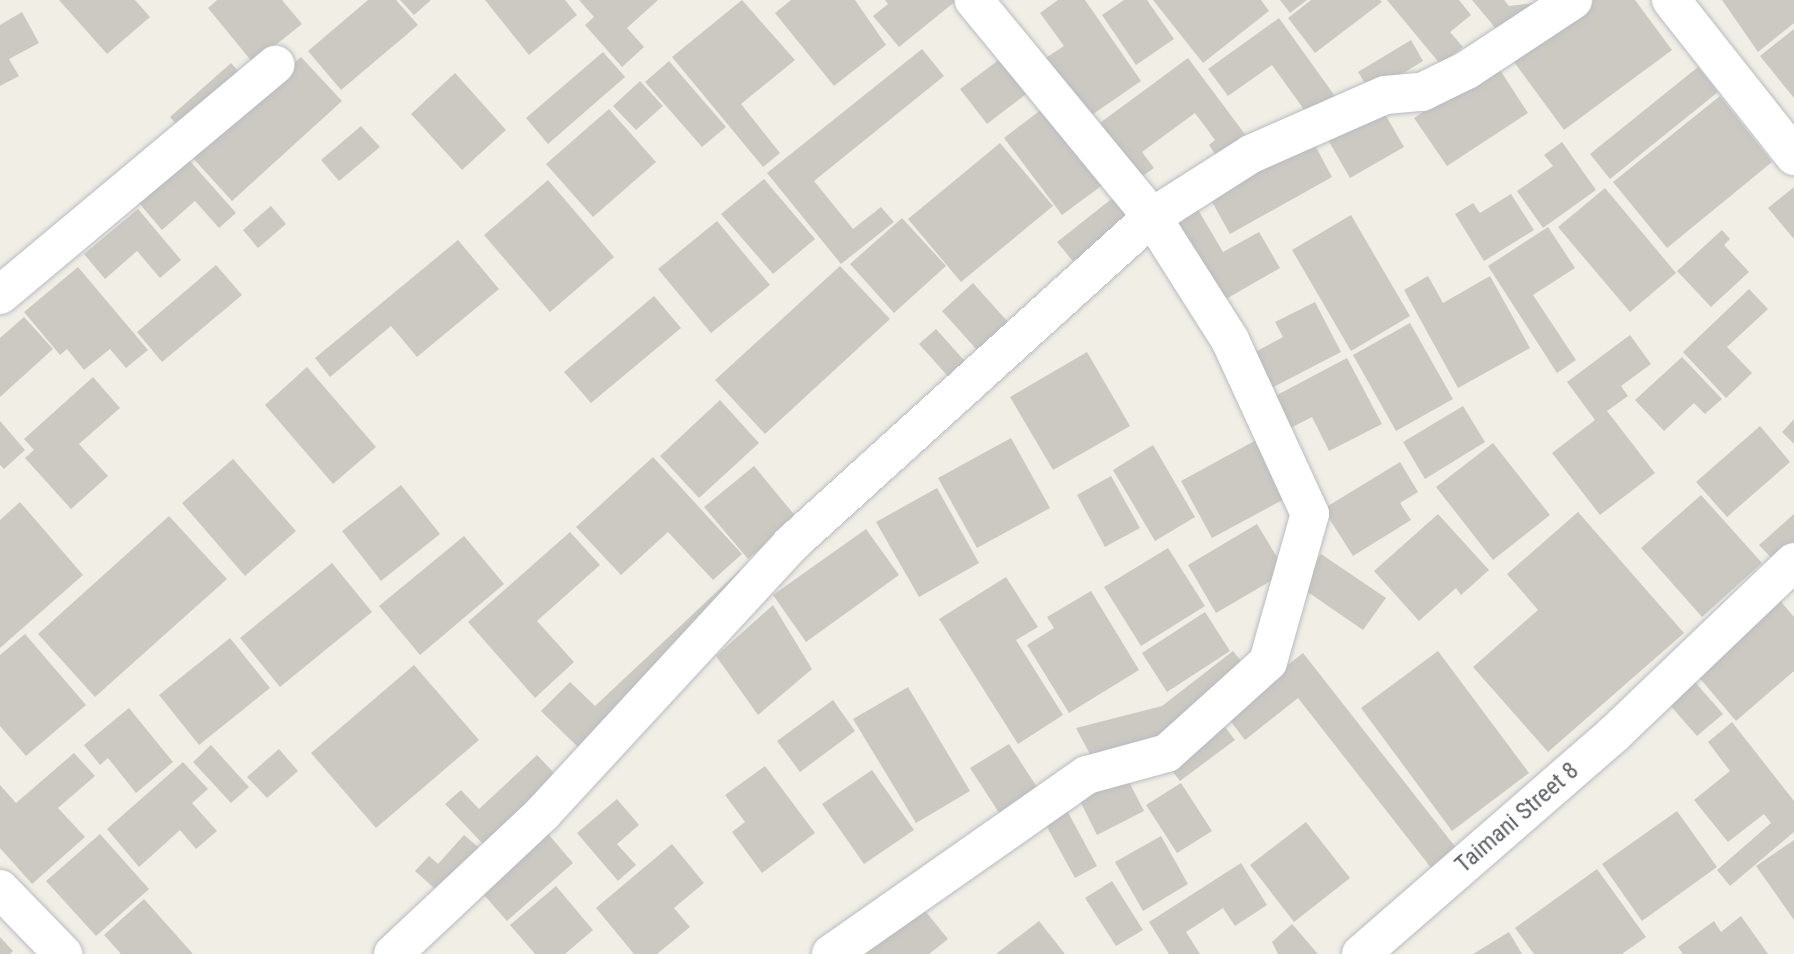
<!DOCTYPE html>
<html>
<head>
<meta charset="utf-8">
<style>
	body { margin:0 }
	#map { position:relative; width:1794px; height:954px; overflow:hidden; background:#f1eee6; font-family:"Roboto Condensed",sans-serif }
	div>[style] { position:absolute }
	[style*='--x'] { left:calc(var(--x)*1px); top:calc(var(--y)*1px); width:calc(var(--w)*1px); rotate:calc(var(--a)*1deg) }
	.building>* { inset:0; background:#ccc9c3 }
	.roads { filter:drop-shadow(0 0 2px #b8bcc0) drop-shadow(0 0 2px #b8bcc0) }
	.minor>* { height:38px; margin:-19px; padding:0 19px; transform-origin:19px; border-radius:19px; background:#fff }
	span { translate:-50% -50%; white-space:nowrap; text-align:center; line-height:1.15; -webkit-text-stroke:5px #fff; paint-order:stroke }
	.street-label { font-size:24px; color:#5d6267 }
</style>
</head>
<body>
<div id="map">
	<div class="building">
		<i style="clip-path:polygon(59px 0,135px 0,150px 17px,107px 54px)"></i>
		<i style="clip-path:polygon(217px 0,282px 0,302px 24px,253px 63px,208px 8px)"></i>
		<i style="clip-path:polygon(368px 0,396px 0,418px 25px,341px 90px,308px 51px)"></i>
		<i style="clip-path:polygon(400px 0,431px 0,414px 15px)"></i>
		<i style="clip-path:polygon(485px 0,565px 0,577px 15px,529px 55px)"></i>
		<i style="clip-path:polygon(579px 0,658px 0,627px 28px,644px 47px,622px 67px,585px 25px,594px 17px)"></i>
		<i style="clip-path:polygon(742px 0,795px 60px,741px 104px,780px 153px,763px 167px,672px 57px)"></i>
		<i style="clip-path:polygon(791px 0,855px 0,886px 45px,834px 86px,775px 13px)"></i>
		<i style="clip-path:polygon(885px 0,957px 0,899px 47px,873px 16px,888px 4px)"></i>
		<i style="clip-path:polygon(1058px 0,1085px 0,1141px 81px,1083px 121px,1041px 61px,1064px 46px,1040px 13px)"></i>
		<i style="clip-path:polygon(1124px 0,1147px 0,1174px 39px,1136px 65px,1102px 15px)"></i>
		<i style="clip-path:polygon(1153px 0,1261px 0,1269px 11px,1203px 63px)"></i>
		<i style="clip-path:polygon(1280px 0,1307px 0,1290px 13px)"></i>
		<i style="clip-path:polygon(1311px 0,1380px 0,1382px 2px,1315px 53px,1288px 18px)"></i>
		<i style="clip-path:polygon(1387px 0,1459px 0,1471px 15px,1450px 32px,1463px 47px,1441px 65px)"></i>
		<i style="clip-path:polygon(1472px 0,1504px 0,1509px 6px,1558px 0,1498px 31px)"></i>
		<i style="clip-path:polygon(1585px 0,1635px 0,1672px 50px,1564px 130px,1509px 55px)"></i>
		<i style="clip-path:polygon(1722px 0,1794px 0,1794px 23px,1758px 52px)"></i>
		<i style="clip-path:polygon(22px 12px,39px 43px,9px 59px,19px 76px,0 86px,0 25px)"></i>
		<i style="clip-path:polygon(1279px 18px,1337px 99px,1310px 118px,1272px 65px,1228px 96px,1208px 69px)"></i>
		<i style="clip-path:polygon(1794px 29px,1794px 98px,1760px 56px)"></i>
		<i style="clip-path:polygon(1411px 40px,1423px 61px,1371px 93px,1358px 72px)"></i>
		<i style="clip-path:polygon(922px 49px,944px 76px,814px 181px,853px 229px,881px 207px,894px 222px,841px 264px,767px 173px)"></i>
		<i style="clip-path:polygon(1012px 50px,1038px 85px,987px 124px,960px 89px)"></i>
		<i style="clip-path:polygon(603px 52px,625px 77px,548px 144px,526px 118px)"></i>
		<i style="clip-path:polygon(301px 57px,342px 101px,232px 201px,191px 156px)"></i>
		<i style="clip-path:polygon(1188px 58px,1250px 141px,1221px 163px,1209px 145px,1215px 140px,1195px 113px,1142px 152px,1154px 168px,1130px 185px,1089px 131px)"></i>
		<i style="clip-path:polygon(669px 61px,726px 127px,702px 147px,645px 82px)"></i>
		<i style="clip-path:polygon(231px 63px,245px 79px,184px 133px,170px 117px)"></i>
		<i style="clip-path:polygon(1496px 64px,1528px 113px,1447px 166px,1414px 118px)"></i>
		<i style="clip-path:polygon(1698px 67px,1718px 92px,1610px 179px,1590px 154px)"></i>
		<i style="clip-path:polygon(455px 73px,506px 130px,462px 170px,411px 114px)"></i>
		<i style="clip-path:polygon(640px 81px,663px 106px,636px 130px,613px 106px)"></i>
		<i style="clip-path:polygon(1720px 96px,1772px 162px,1667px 248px,1613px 182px)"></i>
		<i style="clip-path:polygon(1378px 102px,1404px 147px,1350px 178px,1324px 133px)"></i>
		<i style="clip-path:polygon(1050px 103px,1108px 181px,1062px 215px,1004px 138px)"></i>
		<i style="clip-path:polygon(609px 109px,656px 162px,593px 217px,546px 164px)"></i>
		<i style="clip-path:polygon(361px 126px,380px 147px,339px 181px,321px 160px)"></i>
		<i style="clip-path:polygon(1310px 136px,1332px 177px,1230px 234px,1207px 193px)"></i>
		<i style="clip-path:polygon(1562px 142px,1596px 190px,1543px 228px,1517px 191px,1553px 166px,1544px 155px)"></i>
		<i style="clip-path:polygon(1000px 143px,1053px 206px,961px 282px,908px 219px)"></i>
		<i style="clip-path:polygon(189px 160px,236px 213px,219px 228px,195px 201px,162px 230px,139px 203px)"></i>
		<i style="clip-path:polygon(764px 179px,815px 239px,773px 274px,721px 214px)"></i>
		<i style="clip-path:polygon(548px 180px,614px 257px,550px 312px,484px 235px)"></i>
		<i style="clip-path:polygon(1794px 187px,1794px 239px,1768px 208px)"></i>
		<i style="clip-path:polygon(1605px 188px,1676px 273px,1630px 312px,1558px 227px)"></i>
		<i style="clip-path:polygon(1119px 193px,1138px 216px,1076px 265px,1057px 242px)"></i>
		<i style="clip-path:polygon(1511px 194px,1534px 230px,1484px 261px,1455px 214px,1473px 203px,1480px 213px)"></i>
		<i style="clip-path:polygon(1193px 201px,1223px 252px,1259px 232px,1280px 268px,1214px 306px,1163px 218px)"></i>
		<i style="clip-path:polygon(271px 206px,286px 224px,258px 248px,243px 230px)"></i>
		<i style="clip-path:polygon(138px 209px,181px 260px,160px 278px,137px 251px,105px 279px,84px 254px)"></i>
		<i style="clip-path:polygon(1351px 215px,1410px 316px,1351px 351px,1292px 250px)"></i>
		<i style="clip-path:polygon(902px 218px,946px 266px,894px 313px,850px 264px)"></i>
		<i style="clip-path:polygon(717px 221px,770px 285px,711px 333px,658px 269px)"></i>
		<i style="clip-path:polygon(1548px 227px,1575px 268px,1533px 295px,1576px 360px,1557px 373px,1488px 266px)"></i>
		<i style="clip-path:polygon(1722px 230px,1730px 239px,1724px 245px,1749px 272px,1711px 307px,1677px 271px)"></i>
		<i style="clip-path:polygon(458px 240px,499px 289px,417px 357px,391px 326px,330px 377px,315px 358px)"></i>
		<i style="clip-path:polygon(216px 265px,242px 295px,162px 362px,137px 332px)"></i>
		<i style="clip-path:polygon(840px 266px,890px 319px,765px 434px,715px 380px)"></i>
		<i style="clip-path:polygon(78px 267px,148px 350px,126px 368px,110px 349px,84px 370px,67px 349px,60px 355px,24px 312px)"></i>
		<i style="clip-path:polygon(1428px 276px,1443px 303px,1490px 276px,1530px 348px,1458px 388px,1404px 290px)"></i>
		<i style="clip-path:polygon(973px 283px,1008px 322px,977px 350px,942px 311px)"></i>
		<i style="clip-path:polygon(1749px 289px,1768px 309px,1727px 347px,1752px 373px,1726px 398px,1683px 352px)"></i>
		<i style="clip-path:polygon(654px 296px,681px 328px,591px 403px,564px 372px)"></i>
		<i style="clip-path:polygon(1315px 302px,1341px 352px,1262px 393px,1244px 358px,1283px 337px,1275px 322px)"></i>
		<i style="clip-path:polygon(24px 317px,53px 349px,0 397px,0 338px)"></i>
		<i style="clip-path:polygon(1410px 323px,1453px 399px,1396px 431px,1353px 355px)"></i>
		<i style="clip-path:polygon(936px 329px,971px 368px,954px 383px,919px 344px)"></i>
		<i style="clip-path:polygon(1630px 335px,1651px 364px,1621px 386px,1628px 396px,1607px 411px,1655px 473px,1600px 515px,1552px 453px,1595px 420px,1567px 382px)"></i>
		<i style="clip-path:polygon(1087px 352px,1130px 426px,1053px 470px,1010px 397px)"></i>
		<i style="clip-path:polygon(1682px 357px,1722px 399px,1705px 414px,1694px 403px,1664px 431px,1635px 400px)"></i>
		<i style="clip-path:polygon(1347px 358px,1382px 424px,1329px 451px,1312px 417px,1277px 435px,1260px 404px)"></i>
		<i style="clip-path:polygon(307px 367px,376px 447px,333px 484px,265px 405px)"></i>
		<i style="clip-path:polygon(93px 377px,120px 408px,79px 444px,108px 476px,71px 509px,25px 458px,34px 450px,24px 439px)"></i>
		<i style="clip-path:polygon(720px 400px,759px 443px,699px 498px,660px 456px)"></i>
		<i style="clip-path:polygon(1463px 406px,1485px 442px,1425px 479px,1403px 442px)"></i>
		<i style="clip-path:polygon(1794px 419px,1794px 444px,1782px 432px)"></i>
		<i style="clip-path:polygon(0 421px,25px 450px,4px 469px,0 465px)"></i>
		<i style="clip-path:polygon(1760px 426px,1790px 462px,1727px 517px,1696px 482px)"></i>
		<i style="clip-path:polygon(1011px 438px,1050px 508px,977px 548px,938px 478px)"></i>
		<i style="clip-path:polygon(1258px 439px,1290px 496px,1212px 538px,1181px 481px)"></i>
		<i style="clip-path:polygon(1493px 443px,1550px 515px,1493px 560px,1436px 487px)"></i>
		<i style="clip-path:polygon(1153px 445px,1195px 517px,1155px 541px,1113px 470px)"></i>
		<i style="clip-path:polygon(653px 457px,742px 554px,713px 580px,668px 532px,621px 575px,576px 527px)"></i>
		<i style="clip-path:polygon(233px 459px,296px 531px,245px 576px,182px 503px)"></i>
		<i style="clip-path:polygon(1400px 462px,1418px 492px,1400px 503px,1411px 520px,1353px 556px,1323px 509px)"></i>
		<i style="clip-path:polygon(754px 466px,797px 518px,748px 559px,704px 507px)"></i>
		<i style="clip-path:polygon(1111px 476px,1140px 528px,1105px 547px,1077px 495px)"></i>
		<i style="clip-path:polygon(401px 485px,440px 534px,381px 581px,342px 531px)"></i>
		<i style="clip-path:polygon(937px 488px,979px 563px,919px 597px,876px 522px)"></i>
		<i style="clip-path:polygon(1701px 495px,1762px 563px,1702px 617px,1641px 548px)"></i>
		<i style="clip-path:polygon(20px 502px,83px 575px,0 648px,0 520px)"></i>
		<i style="clip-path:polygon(1578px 512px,1684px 633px,1548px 752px,1473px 667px,1538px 610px,1507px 574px)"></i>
		<i style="clip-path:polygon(1438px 514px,1489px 570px,1461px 595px,1456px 588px,1419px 621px,1374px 571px)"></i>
		<i style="clip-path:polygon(1794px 514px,1794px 556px,1781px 568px,1759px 545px)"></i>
		<i style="clip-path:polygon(169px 516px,227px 579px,95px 697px,38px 634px)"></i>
		<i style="clip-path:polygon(1257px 524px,1286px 572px,1216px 613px,1188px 565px)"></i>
		<i style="clip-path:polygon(866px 529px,899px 575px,806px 642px,773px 595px)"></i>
		<i style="clip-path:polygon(570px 532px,600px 565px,537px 621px,574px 662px,535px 698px,468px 622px)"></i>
		<i style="clip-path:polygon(464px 536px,504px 584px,420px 655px,379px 606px)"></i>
		<i style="clip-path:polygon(1168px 548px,1205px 606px,1141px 646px,1104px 587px)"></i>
		<i style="clip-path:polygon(1321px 554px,1386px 598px,1363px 630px,1299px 586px)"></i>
		<i style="clip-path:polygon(332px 563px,372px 612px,280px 687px,240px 638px)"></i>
		<i style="clip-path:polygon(740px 570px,753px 583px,585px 754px,541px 711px,570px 682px,595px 706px)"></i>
		<i style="clip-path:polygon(1006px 577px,1038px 627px,1016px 640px,1063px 715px,1018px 744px,939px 619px)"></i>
		<i style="clip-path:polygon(1091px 591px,1139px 670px,1069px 713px,1027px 645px,1054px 628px,1047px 617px)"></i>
		<i style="clip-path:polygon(1777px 597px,1794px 617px,1794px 671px,1736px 721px,1693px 670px)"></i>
		<i style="clip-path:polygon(773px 605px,812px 669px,758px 715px,716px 656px)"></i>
		<i style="clip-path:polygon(1205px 612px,1230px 651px,1167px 692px,1142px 653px)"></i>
		<i style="clip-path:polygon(25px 634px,86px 705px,26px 756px,0 726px,0 655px)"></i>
		<i style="clip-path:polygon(230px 638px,270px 688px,199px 745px,159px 695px)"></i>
		<i style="clip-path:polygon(1233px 651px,1249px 671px,1189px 729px,1091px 756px,1076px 728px,1162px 706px)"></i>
		<i style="clip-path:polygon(1438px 651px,1529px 773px,1452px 831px,1361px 708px)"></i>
		<i style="clip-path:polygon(1303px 653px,1457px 849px,1432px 869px,1298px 698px,1245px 740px,1225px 714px)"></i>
		<i style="clip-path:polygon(414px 665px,479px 740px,376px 828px,311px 753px)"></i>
		<i style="clip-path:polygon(1687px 673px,1723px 714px,1697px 736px,1661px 695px)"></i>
		<i style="clip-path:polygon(908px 687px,970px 791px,916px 823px,853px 719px)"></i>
		<i style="clip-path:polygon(833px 700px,855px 731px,800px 772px,777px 741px)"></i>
		<i style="clip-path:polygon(129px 708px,173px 762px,136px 793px,108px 758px,100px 765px,84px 745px)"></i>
		<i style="clip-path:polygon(1221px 722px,1235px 740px,1180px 781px,1166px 763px)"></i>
		<i style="clip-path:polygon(1732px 722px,1794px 801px,1794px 832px,1730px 886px,1717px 870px,1771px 823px,1764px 814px,1728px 842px,1694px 800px,1730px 771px,1708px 742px)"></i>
		<i style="clip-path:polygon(1009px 744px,1044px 798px,1005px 822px,970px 768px)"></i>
		<i style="clip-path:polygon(211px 745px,249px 787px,231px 803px,193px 762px)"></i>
		<i style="clip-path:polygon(279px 749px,298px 771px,267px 798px,247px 777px)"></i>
		<i style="clip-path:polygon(74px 753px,95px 776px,58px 808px,85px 837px,32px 884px,0 848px,0 785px,16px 803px)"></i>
		<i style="clip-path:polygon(537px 755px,556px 775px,483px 844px,445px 804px,461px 790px,479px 809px)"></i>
		<i style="clip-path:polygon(183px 762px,208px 789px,192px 803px,217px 831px,196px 849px,180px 830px,139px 867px,107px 829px)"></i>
		<i style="clip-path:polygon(765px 766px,815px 833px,762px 873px,732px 832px,745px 822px,725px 795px)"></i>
		<i style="clip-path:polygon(872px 770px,914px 830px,864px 864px,822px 804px)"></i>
		<i style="clip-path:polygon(1125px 774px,1144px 811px,1097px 835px,1079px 799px)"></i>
		<i style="clip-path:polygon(1181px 783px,1212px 831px,1177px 853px,1146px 805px)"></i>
		<i style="clip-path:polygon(617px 799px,639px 825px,617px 844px,636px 865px,618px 881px,577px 833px)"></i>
		<i style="clip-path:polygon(1064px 805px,1097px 866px,1075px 878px,1042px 818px)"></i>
		<i style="clip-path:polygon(1677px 811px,1717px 867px,1642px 921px,1602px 864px)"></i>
		<i style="clip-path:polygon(1306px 822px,1350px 878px,1294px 922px,1250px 865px)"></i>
		<i style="clip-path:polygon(543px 828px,573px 863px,507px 921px,476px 886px)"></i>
		<i style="clip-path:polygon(100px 834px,149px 889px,96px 936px,46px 881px)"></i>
		<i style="clip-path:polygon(464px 835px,484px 852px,443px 896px,415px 871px,429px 856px,438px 864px)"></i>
		<i style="clip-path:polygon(1161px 836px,1188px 884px,1143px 911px,1115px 862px)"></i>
		<i style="clip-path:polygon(1794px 840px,1794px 920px,1756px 866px)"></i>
		<i style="clip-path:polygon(672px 844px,704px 883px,674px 908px,690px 927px,657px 954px,634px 954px,596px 908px)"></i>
		<i style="clip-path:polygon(1241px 863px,1267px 905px,1235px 926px,1223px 908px,1186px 932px,1200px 954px,1169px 954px,1149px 922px)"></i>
		<i style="clip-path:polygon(1597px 869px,1646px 937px,1622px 954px,1534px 954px,1515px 928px)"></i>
		<i style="clip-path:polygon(1112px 881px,1143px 930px,1116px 946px,1085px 898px)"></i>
		<i style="clip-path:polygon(556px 886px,593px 930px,565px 954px,535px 954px,510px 925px)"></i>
		<i style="clip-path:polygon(144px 899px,193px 954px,121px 954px,104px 935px)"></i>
		<i style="clip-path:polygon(922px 907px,948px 939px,929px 954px,863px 954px)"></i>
		<i style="clip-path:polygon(1741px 916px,1768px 954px,1683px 954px,1678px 947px,1714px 921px,1721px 932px)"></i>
		<i style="clip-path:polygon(1039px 921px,1065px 954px,996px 954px)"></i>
		<i style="clip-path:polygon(1292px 924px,1318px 954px,1278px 954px,1272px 942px)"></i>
		<i style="clip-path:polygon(1509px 932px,1522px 954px,1473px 954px)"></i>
		<i style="clip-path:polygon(0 937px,13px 951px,10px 954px,0 954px)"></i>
	</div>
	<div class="roads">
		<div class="minor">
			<i style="--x:1671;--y:0;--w:199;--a:51.7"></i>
			<i style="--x:0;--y:295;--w:359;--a:-39.9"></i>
			<i style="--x:0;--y:889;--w:91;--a:45.9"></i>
			<i style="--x:393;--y:954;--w:206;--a:-43.2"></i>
			<i style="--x:543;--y:813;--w:366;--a:-47.3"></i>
			<i style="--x:791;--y:544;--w:487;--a:-42.2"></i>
			<i style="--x:1152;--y:217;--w:117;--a:-32.5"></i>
			<i style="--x:1251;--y:154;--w:146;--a:-23.8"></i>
			<i style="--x:1385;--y:95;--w:37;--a:-5"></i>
			<i style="--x:1422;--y:92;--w:50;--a:-26.1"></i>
			<i style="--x:1467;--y:70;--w:127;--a:-33.4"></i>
			<i style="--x:831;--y:954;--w:312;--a:-35"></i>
			<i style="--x:1087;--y:775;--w:83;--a:-15.4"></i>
			<i style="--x:1167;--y:753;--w:136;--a:-42"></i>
			<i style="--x:1268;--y:662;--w:154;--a:-74.2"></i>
			<i style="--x:1310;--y:514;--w:192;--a:-114.7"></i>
			<i style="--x:1230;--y:340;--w:146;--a:-122.4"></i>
			<i style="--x:1152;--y:217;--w:281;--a:-129.4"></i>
			<i style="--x:1361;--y:954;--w:335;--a:-41"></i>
			<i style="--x:1614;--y:734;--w:249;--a:-43.7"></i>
		</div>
	</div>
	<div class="street-label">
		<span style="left:1517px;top:818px;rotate:-41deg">Taimani Street 8</span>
	</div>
</div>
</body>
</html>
